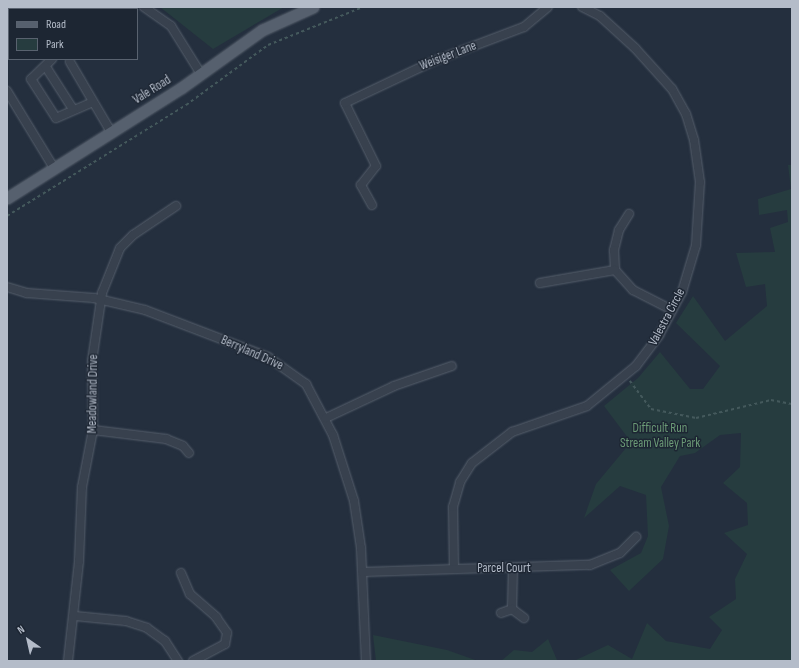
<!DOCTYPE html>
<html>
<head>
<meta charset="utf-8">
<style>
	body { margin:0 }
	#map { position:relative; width:799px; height:668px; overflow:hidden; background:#242f3e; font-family:"Sofia Sans Condensed",sans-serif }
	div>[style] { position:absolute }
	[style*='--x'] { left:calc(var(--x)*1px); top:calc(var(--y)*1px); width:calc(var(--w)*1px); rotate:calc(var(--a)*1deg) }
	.green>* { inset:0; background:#263c3f }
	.path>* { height:1.5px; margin-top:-0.75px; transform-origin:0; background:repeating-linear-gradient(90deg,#44595c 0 3px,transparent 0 6px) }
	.roads { filter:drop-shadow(0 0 1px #565f6c) drop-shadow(0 0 1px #565f6c) }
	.minor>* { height:8px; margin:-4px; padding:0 4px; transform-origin:4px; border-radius:4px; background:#38414e }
	.major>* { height:11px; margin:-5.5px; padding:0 5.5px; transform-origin:5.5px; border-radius:5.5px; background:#56606e }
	span { translate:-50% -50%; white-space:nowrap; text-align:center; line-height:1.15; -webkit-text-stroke:3px #1d2633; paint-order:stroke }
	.street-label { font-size:13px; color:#b4bcc9 }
	.park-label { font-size:13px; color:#6b9a76 }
	.frame { position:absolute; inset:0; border:8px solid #b4bcc9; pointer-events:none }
	.legend { position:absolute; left:8px; top:8px; width:130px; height:52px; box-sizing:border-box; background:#1d2633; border:1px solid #59626f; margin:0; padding:5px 7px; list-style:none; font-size:12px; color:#b4bcc9 }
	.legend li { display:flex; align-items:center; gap:8px; height:20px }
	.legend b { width:20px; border:1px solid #59626f }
	.north { position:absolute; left:8px; top:620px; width:40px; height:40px; -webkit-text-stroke:3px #1d2633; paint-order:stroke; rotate:326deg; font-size:11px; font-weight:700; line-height:16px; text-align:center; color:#b4bcc9 }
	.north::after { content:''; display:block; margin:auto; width:14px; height:18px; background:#b4bcc9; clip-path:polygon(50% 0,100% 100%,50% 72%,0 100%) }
</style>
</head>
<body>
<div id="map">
	<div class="green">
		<i style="clip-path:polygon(160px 7px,284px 7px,213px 49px)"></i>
		<i style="clip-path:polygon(788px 165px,792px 165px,792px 661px,501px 661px,514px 650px,532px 652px,548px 639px,557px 660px,576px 660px,608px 645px,632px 659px,647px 623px,666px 641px,710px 649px,722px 630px,709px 617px,736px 599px,735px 579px,747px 554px,724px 533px,748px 525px,747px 503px,723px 483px,740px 467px,741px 433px,720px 435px,695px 453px,680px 456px,661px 487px,669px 526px,663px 559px,629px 591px,610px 570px,641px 553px,648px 536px,646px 495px,620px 486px,584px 518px,596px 484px,631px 442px,604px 406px,638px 378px,660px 352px,690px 389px,703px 389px,720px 366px,676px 323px,693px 296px,725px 341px,767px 306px,765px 284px,746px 287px,736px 253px,775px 252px,770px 228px,788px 222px,787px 210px,759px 215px,758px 199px,791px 189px)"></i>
		<i style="clip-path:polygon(373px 635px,447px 650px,478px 661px,376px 661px)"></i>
	</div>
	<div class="path">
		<i style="--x:7;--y:216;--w:211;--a:-31.8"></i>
		<i style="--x:186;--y:105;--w:102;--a:-36.2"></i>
		<i style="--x:268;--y:45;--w:102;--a:-21.8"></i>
		<i style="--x:630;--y:381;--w:35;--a:53"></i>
		<i style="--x:651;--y:409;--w:46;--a:11.3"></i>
		<i style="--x:696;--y:418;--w:77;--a:-13.5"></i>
		<i style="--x:771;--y:400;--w:21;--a:11"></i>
	</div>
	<div class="roads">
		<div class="minor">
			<i style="--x:144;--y:7;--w:33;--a:35"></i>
			<i style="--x:171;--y:26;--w:57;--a:58"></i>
			<i style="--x:76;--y:9;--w:2;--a:-63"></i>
			<i style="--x:52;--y:59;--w:29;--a:136"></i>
			<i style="--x:31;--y:79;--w:46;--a:57.3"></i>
			<i style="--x:56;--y:118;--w:40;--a:-23.4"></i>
			<i style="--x:70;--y:62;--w:81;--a:59.6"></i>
			<i style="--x:46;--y:67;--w:50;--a:57.3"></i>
			<i style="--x:7;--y:91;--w:90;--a:58.6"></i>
			<i style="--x:372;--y:205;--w:23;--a:-119"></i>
			<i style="--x:361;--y:185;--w:24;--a:-52"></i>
			<i style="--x:376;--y:166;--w:70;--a:-116.2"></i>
			<i style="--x:345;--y:103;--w:98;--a:-25.3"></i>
			<i style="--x:434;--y:61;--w:96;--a:-20.7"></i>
			<i style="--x:524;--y:27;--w:31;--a:-40"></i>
			<i style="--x:629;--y:214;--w:19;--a:122"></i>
			<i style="--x:619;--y:230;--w:21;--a:104"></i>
			<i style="--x:614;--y:250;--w:20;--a:87"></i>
			<i style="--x:615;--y:270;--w:27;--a:48"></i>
			<i style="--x:633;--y:290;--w:44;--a:27.1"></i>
			<i style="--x:540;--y:283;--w:76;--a:-9.8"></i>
			<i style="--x:7;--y:287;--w:21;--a:17"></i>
			<i style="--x:27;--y:293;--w:67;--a:4.3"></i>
			<i style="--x:94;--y:298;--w:52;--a:13.2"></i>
			<i style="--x:145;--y:310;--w:132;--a:20.9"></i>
			<i style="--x:268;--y:357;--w:47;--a:35.4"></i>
			<i style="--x:306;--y:384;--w:58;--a:62.1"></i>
			<i style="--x:333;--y:435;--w:69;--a:72.3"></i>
			<i style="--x:354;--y:501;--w:48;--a:81.5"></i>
			<i style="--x:361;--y:548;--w:113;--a:87.5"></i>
			<i style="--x:326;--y:418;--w:75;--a:-25.2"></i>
			<i style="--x:394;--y:386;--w:61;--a:-19"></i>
			<i style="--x:93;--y:430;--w:74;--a:7"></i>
			<i style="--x:166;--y:439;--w:18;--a:22"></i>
			<i style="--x:183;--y:446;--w:9;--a:49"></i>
			<i style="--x:513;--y:568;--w:41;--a:91.4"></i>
			<i style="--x:512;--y:609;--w:15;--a:37"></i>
			<i style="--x:454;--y:569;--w:62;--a:-90.9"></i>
			<i style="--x:453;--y:507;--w:26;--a:-74"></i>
			<i style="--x:460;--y:482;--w:22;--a:-58"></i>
			<i style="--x:472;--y:463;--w:51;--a:-37.8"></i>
			<i style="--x:512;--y:432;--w:79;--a:-19.1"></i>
			<i style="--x:587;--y:406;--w:63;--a:-39.2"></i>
			<i style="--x:636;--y:366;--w:39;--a:-53"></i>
			<i style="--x:659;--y:335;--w:49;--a:-61.9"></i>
			<i style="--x:682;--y:292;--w:49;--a:-73.4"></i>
			<i style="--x:696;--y:245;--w:63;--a:-86.4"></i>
			<i style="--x:700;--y:182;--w:42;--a:-98.1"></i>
			<i style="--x:694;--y:140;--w:27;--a:-107"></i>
			<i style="--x:686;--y:114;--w:29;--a:-119"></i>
			<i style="--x:672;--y:89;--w:55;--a:-132.1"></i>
			<i style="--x:635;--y:48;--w:47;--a:-137.6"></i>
			<i style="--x:600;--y:16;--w:20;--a:-153"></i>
			<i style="--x:363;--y:572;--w:227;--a:-1.8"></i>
			<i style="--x:590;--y:565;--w:32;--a:-22"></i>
			<i style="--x:620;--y:553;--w:23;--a:-45"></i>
			<i style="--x:181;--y:573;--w:23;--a:67"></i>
			<i style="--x:190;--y:594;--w:35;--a:41"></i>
			<i style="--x:216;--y:617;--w:19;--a:55"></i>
			<i style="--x:227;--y:633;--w:11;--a:100"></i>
			<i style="--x:225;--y:644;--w:36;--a:152"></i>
			<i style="--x:501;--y:613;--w:12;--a:-20"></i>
			<i style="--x:75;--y:616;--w:51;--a:5.6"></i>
			<i style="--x:126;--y:621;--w:22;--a:18"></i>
			<i style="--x:147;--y:628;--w:22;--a:36"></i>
			<i style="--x:165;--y:641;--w:24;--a:57"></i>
			<i style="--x:68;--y:661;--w:101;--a:-83.7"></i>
			<i style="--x:79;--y:561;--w:74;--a:-87.7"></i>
			<i style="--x:82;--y:487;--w:58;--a:-79.1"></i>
			<i style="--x:93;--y:430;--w:69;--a:-90.8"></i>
			<i style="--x:92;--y:361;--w:69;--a:-81.6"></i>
			<i style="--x:102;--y:293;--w:48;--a:-68.2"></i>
			<i style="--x:120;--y:248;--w:18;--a:-45"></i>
			<i style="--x:133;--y:235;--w:52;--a:-34"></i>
		</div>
		<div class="major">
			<i style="--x:7;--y:198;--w:206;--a:-32.3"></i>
			<i style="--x:181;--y:88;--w:100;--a:-35.6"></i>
			<i style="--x:262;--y:30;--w:56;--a:-24.3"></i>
		</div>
	</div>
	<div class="street-label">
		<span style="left:448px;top:56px;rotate:-21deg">Weisiger Lane</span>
		<span style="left:152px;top:90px;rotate:-32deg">Vale Road</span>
		<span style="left:667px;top:317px;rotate:-62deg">Valestra Circle</span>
		<span style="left:252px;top:353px;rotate:24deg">Berryland Drive</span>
		<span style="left:93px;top:394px;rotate:-89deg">Meadowland Drive</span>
		<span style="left:504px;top:568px">Parcel Court</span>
	</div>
	<div class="park-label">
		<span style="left:660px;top:436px">Difficult Run<br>Stream Valley Park</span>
	</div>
	<div class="frame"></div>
	<ul class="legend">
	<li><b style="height:5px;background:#56606e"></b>Road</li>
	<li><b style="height:11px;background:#263c3f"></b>Park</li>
	</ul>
	<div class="north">N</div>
</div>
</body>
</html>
